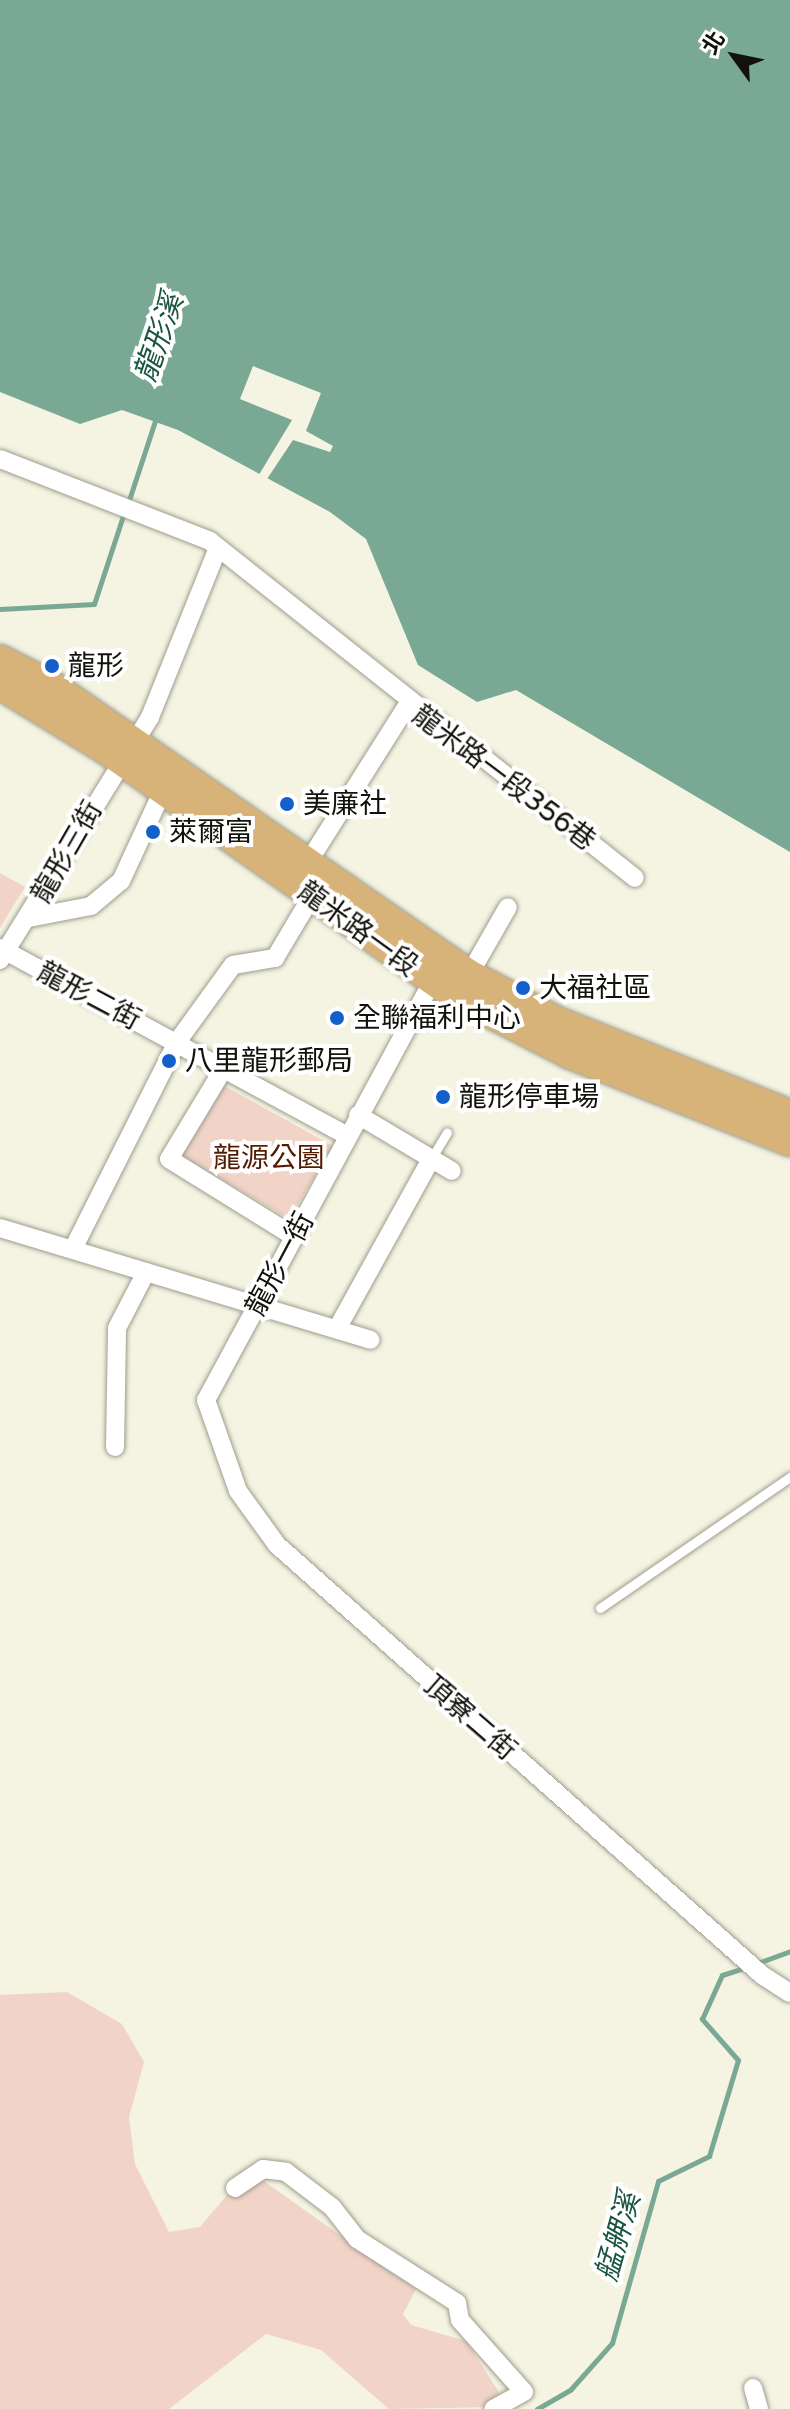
<!DOCTYPE html>
<html>
<head>
<meta charset="utf-8">
<style>
	body { margin:0 }
	#map { position:relative; width:790px; height:2409px; overflow:hidden; background:#f5f4e3; font-family:"Varela Round","Noto Sans TC",sans-serif }
	div>[style] { position:absolute }
	[style*='--x'] { left:calc(var(--x)*1px); top:calc(var(--y)*1px); width:calc(var(--w)*1px); rotate:calc(var(--a)*1deg) }
	.green>* { inset:0; background:#f1d3c8 }
	.water>* { inset:0; background:#79a894 }
	.pier>* { inset:0; background:#f5f4e3 }
	.stream>* { height:5px; margin:-2.5px; padding:0 2.5px; transform-origin:2.5px; border-radius:2.5px; background:#79a894 }
	.roads { filter:drop-shadow(0 0 2px #9e9d8d) drop-shadow(0 0 2px #9e9d8d) }
	.service>* { height:9px; margin:-4.5px; padding:0 4.5px; transform-origin:4.5px; border-radius:4.5px; background:#fff }
	.minor>* { height:18px; margin:-9px; padding:0 9px; transform-origin:9px; border-radius:9px; background:#fff }
	.primary>* { height:30px; margin:-15px; padding:0 15px; transform-origin:15px; border-radius:15px; background:#d7b37a }
	.dots>* { width:22px; height:22px; translate:-50% -50%; box-sizing:border-box; border:4px solid #fff; border-radius:50% }
	span { translate:-50% -50%; white-space:nowrap; text-align:center; line-height:1.15; -webkit-text-stroke:8px #fff; paint-order:stroke }
	.poi-label { font-size:28px; color:#12120c }
	.left { translate:0 -50%; text-align:left }
	.street-label { font-size:28px; color:#12120c }
	.park-label { font-size:28px; color:#531c02 }
	.water-label { font-size:30px; color:#195540; font-style:italic }
	.north { position:absolute; left:694px; top:16px; width:80px; height:80px; -webkit-text-stroke:6px #fff; paint-order:stroke; rotate:303deg; font-size:22px; font-weight:700; line-height:32px; text-align:center; color:#12120c }
	.north::after { content:''; display:block; margin:auto; width:28px; height:36px; background:#12120c; clip-path:polygon(50% 0,100% 100%,50% 72%,0 100%) }
</style>
</head>
<body>
<div id="map">
	<div class="green">
		<i style="clip-path:polygon(0 873px,25px 887px,0 928px)"></i>
		<i style="clip-path:polygon(219px 1083px,333px 1146px,289px 1219px,181px 1155px)"></i>
		<i style="clip-path:polygon(67px 1992px,122px 2024px,144px 2062px,129px 2117px,135px 2164px,169px 2232px,200px 2227px,244px 2175px,258px 2177px,416px 2289px,403px 2314px,411px 2325px,466px 2341px,499px 2392px,498px 2407px,389px 2409px,321px 2350px,266px 2334px,169px 2409px,0 2409px,0 1995px)"></i>
	</div>
	<div class="water">
		<i style="clip-path:polygon(0 0,790px 0,790px 852px,516px 690px,477px 702px,418px 665px,366px 539px,330px 512px,178px 430px,122px 410px,80px 424px,0 392px)"></i>
	</div>
	<div class="pier">
		<i style="clip-path:polygon(253px 366px,321px 393px,306px 431px,333px 446px,330px 452px,293px 440px,265px 482px,257px 478px,292px 420px,240px 399px)"></i>
	</div>
	<div class="stream">
		<i style="--x:128;--y:503;--w:89;--a:-71.8"></i>
		<i style="--x:0;--y:609;--w:94;--a:-3"></i>
		<i style="--x:94;--y:604;--w:96;--a:-71.8"></i>
		<i style="--x:755;--y:1964;--w:37;--a:-20"></i>
		<i style="--x:537;--y:2409;--w:39;--a:-30"></i>
		<i style="--x:571;--y:2389;--w:62;--a:-48.3"></i>
		<i style="--x:612;--y:2343;--w:168;--a:-74.1"></i>
		<i style="--x:658;--y:2181;--w:57;--a:-26.1"></i>
		<i style="--x:709;--y:2156;--w:100;--a:-73.2"></i>
		<i style="--x:738;--y:2060;--w:55;--a:-131.3"></i>
		<i style="--x:702;--y:2019;--w:48;--a:-65.6"></i>
		<i style="--x:722;--y:1975;--w:25;--a:-18"></i>
	</div>
	<div class="roads">
		<div class="service">
			<i style="--x:431;--y:1159;--w:31;--a:-59"></i>
			<i style="--x:600;--y:1608;--w:231;--a:-34.6"></i>
		</div>
		<div class="minor">
			<i style="--x:0;--y:459;--w:225;--a:21.3"></i>
			<i style="--x:210;--y:541;--w:542;--a:38.41"></i>
			<i style="--x:307;--y:864;--w:193;--a:-57.7"></i>
			<i style="--x:29;--y:918;--w:63;--a:-11"></i>
			<i style="--x:91;--y:906;--w:39;--a:-40"></i>
			<i style="--x:121;--y:881;--w:100;--a:-65.2"></i>
			<i style="--x:0;--y:948;--w:395;--a:28.4"></i>
			<i style="--x:0;--y:960;--w:286;--a:-58.3"></i>
			<i style="--x:150;--y:717;--w:182;--a:-68.1"></i>
			<i style="--x:438;--y:971;--w:488;--a:118.4"></i>
			<i style="--x:206;--y:1400;--w:96;--a:70.6"></i>
			<i style="--x:238;--y:1491;--w:67;--a:54.2"></i>
			<i style="--x:277;--y:1545;--w:648;--a:41.56"></i>
			<i style="--x:762;--y:1975;--w:33;--a:33"></i>
			<i style="--x:469;--y:975;--w:78;--a:-60.2"></i>
			<i style="--x:224;--y:1068;--w:106;--a:121.1"></i>
			<i style="--x:169;--y:1159;--w:148;--a:31.8"></i>
			<i style="--x:358;--y:1115;--w:109;--a:30.8"></i>
			<i style="--x:0;--y:1228;--w:387;--a:16.8"></i>
			<i style="--x:74;--y:1247;--w:229;--a:-63.3"></i>
			<i style="--x:177;--y:1042;--w:95;--a:-54"></i>
			<i style="--x:233;--y:965;--w:43;--a:-9.5"></i>
			<i style="--x:275;--y:958;--w:72;--a:-59.2"></i>
			<i style="--x:338;--y:1327;--w:192;--a:-61"></i>
			<i style="--x:115;--y:1447;--w:119;--a:-89"></i>
			<i style="--x:117;--y:1328;--w:63;--a:-62.6"></i>
			<i style="--x:235;--y:2188;--w:34;--a:-34"></i>
			<i style="--x:263;--y:2169;--w:23;--a:7"></i>
			<i style="--x:286;--y:2172;--w:58;--a:37.3"></i>
			<i style="--x:332;--y:2207;--w:41;--a:52"></i>
			<i style="--x:357;--y:2239;--w:119;--a:32.6"></i>
			<i style="--x:457;--y:2303;--w:17;--a:80"></i>
			<i style="--x:460;--y:2320;--w:96;--a:48.4"></i>
			<i style="--x:524;--y:2392;--w:35;--a:151"></i>
			<i style="--x:753;--y:2388;--w:22;--a:74"></i>
		</div>
		<div class="primary">
			<i style="--x:0;--y:660;--w:59;--a:27"></i>
			<i style="--x:53;--y:687;--w:506;--a:34.7"></i>
			<i style="--x:469;--y:975;--w:100;--a:28.1"></i>
			<i style="--x:557;--y:1022;--w:251;--a:21.8"></i>
			<i style="--x:0;--y:684;--w:124;--a:31.5"></i>
			<i style="--x:106;--y:749;--w:421;--a:35.2"></i>
			<i style="--x:450;--y:992;--w:134;--a:27.1"></i>
			<i style="--x:569;--y:1053;--w:238;--a:21.7"></i>
		</div>
	</div>
	<div class="dots">
		<i style="left:52px;top:666px;background:#1360ca"></i>
		<i style="left:287px;top:804px;background:#1360ca"></i>
		<i style="left:153px;top:832px;background:#1360ca"></i>
		<i style="left:523px;top:988px;background:#1360ca"></i>
		<i style="left:337px;top:1018px;background:#1360ca"></i>
		<i style="left:169px;top:1061px;background:#1360ca"></i>
		<i style="left:443px;top:1097px;background:#1360ca"></i>
	</div>
	<div class="poi-label">
		<span class="left" style="left:68px;top:666px">龍形</span>
		<span class="left" style="left:303px;top:804px">美廉社</span>
		<span class="left" style="left:169px;top:832px">萊爾富</span>
		<span class="left" style="left:539px;top:988px">大福社區</span>
		<span class="left" style="left:353px;top:1018px">全聯福利中心</span>
		<span class="left" style="left:185px;top:1061px">八里龍形郵局</span>
		<span class="left" style="left:459px;top:1097px">龍形停車場</span>
	</div>
	<div class="street-label">
		<span style="left:504px;top:778px;rotate:37deg">龍米路一段356巷</span>
		<span style="left:67px;top:852px;rotate:-60deg">龍形三街</span>
		<span style="left:358px;top:929px;rotate:36deg">龍米路一段</span>
		<span style="left:89px;top:996px;rotate:28deg">龍形二街</span>
		<span style="left:280px;top:1264px;rotate:-62deg">龍形一街</span>
		<span style="left:470px;top:1718px;rotate:41deg">頂寮二街</span>
	</div>
	<div class="park-label">
		<span style="left:269px;top:1158px">龍源公園</span>
	</div>
	<div class="water-label">
		<span style="left:160px;top:338px;rotate:-71deg">龍形溪</span>
		<span style="left:619px;top:2237px;rotate:-74deg">艋舺溪</span>
	</div>
	<div class="north">北</div>
</div>
</body>
</html>
